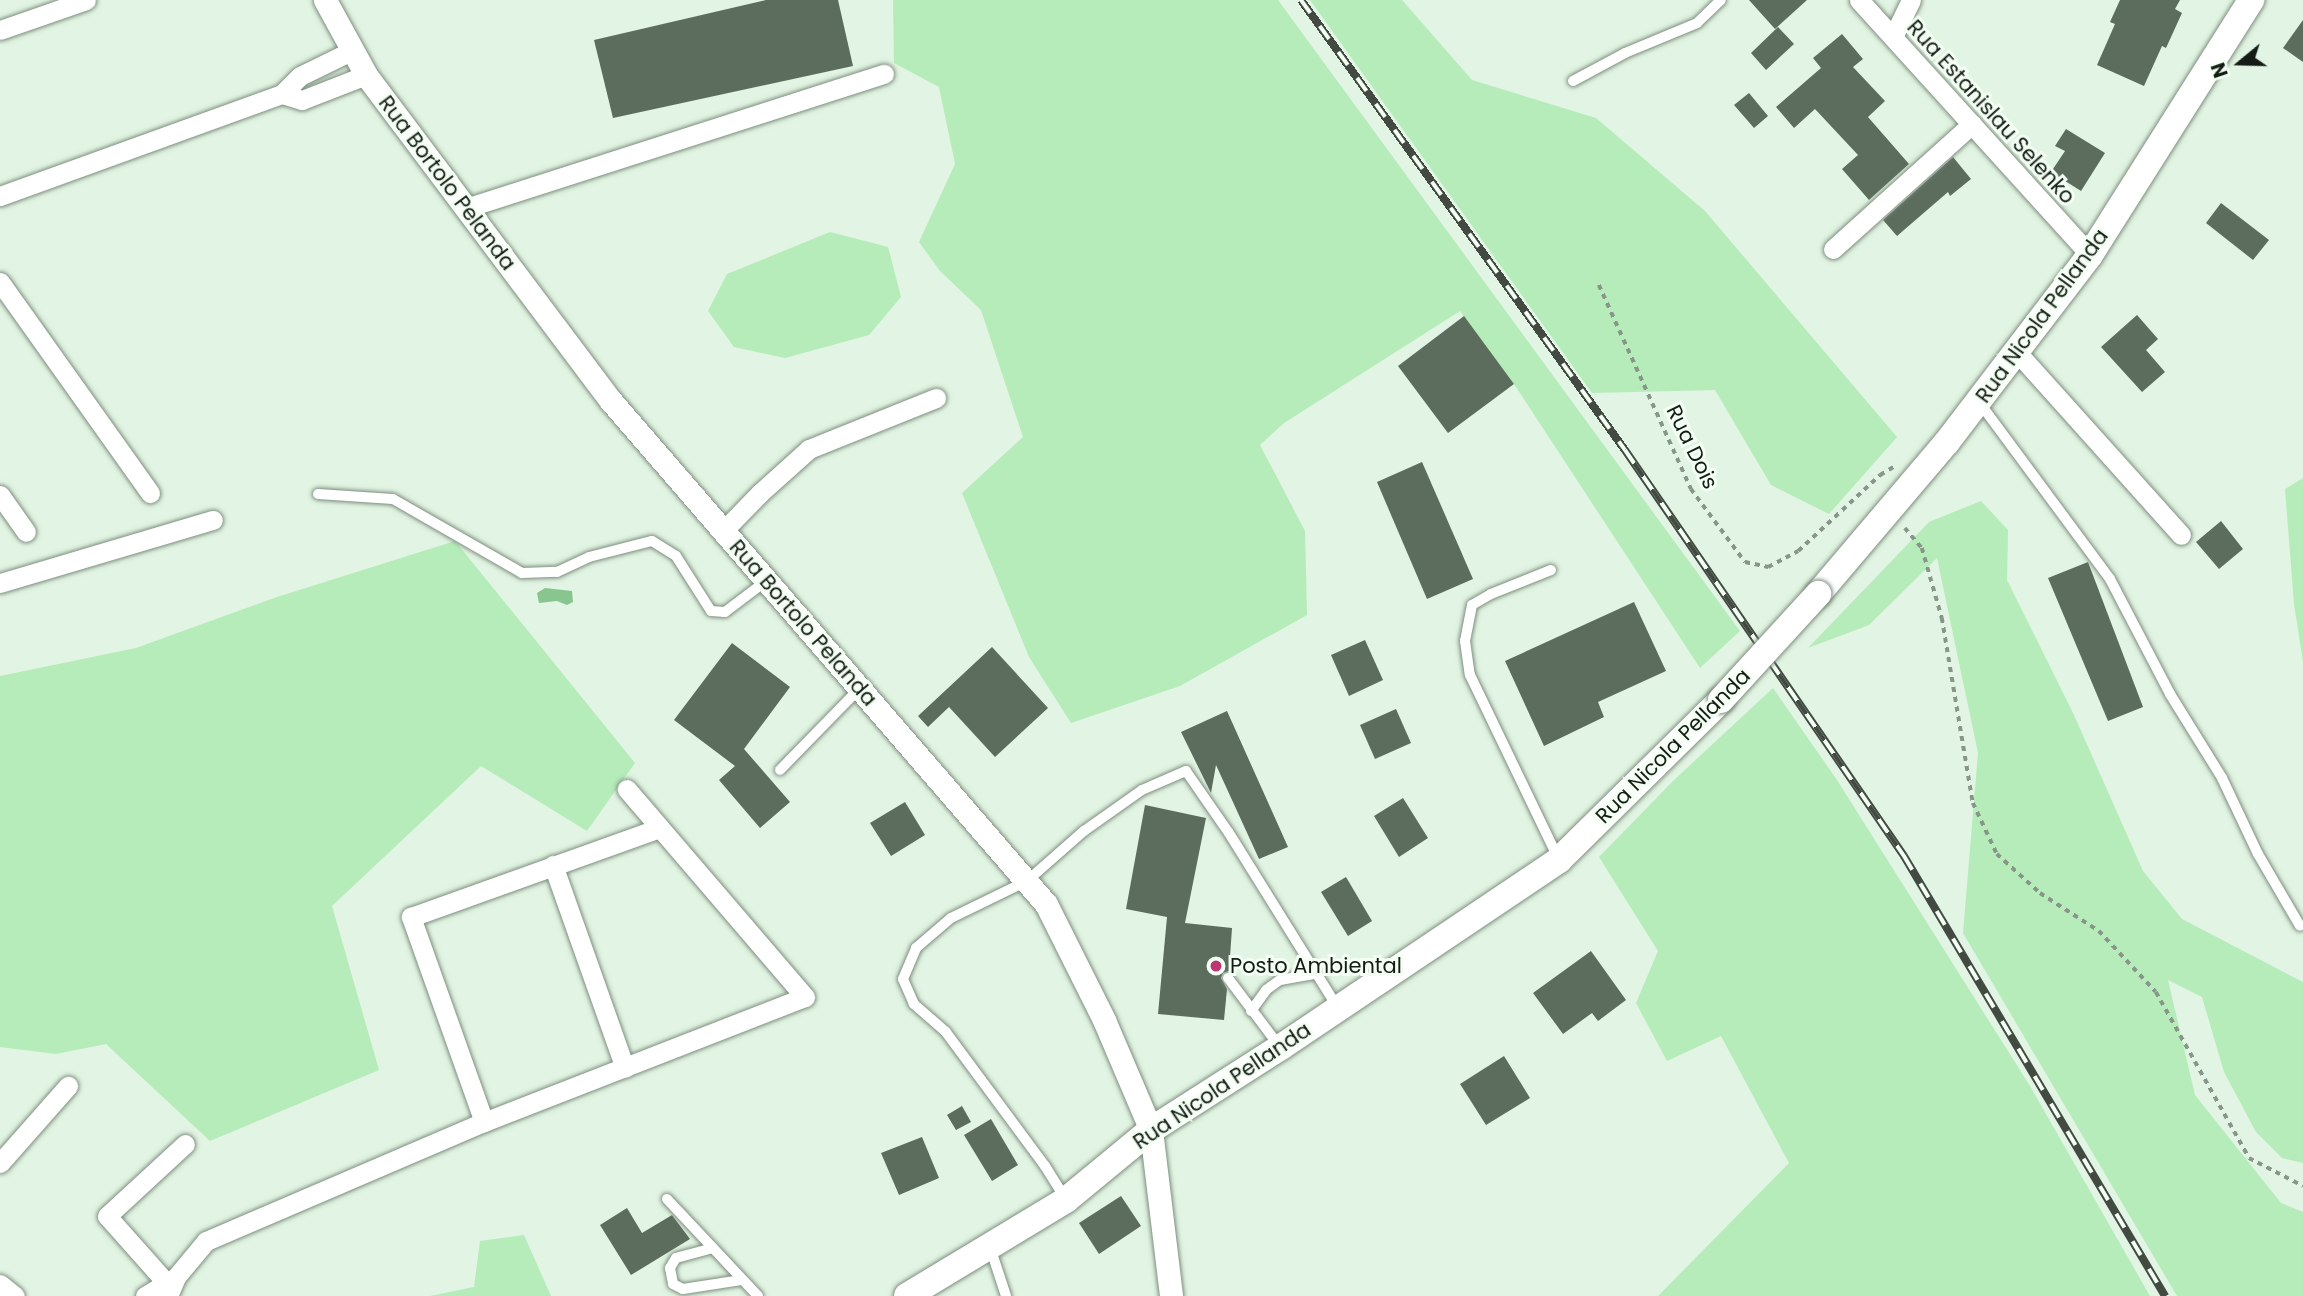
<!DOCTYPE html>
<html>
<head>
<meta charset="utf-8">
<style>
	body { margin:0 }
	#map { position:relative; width:2303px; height:1296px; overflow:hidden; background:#e2f4e3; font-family:Poppins,sans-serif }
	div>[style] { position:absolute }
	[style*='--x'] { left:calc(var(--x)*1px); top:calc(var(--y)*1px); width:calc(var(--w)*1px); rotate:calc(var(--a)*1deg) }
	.green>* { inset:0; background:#b5ecb9 }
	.water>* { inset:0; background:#89c58e }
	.building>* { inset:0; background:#5c6c5d }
	.path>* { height:3.5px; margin-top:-1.75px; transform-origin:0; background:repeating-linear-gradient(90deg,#889589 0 5px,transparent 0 10px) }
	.roads { filter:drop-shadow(0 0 2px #7d8e7e) drop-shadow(0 0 2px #7d8e7e) }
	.service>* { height:10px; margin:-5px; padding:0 5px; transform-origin:5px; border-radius:5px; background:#fff }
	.minor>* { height:19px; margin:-9.5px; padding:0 9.5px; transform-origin:9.5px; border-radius:9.5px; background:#fff }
	.tertiary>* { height:23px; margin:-11.5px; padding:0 11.5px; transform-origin:11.5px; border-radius:11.5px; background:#fff }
	.secondary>* { height:26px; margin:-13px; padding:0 13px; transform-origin:13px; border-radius:13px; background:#fff }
	.rail>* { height:8px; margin-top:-4px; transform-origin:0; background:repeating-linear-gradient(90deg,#f4fff4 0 16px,#424a42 0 32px); box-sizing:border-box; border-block:2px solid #424a42 }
	.bridges { filter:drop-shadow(0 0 2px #7d8e7e) drop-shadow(0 0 2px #7d8e7e) }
	.secondary-bridge>* { height:26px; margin:-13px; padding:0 13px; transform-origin:13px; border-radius:13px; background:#fff }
	.dots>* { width:19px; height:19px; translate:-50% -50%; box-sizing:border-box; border:4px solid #f4fff4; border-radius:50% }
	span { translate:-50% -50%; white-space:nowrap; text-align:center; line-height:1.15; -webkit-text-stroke:6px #f4fff4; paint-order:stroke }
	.street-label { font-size:21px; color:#151b15 }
	.poi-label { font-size:21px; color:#151b15 }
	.left { translate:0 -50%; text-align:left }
	.north { position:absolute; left:2205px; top:28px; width:70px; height:70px; -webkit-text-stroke:5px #f4fff4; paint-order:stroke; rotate:251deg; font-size:19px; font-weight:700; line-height:28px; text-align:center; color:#151b15 }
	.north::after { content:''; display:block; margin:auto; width:24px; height:32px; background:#151b15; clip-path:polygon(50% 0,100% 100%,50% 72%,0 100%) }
</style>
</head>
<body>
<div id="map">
	<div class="green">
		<i style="clip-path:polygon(893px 0,1278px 0,1740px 631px,1700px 668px,1514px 384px,1460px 311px,1284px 423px,1260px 445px,1305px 531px,1307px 615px,1180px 686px,1071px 723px,1029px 657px,962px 493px,1023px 437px,981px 310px,940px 271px,919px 242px,955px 164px,939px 87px,894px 63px)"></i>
		<i style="clip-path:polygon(1310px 0,1402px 0,1472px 80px,1596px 118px,1705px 211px,1897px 437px,1829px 514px,1771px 485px,1715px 390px,1592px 393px)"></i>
		<i style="clip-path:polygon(830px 232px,888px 247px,901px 297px,869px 335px,785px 358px,734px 347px,708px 311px,727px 274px)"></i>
		<i style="clip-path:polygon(2303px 478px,2303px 662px,2294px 604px,2285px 489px)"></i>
		<i style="clip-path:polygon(1981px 501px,2008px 530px,2007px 580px,2074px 715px,2143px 871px,2182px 919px,2303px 982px,2303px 1163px,2282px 1158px,2256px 1132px,2224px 1072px,2202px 997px,2168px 980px,2195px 1095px,2281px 1203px,2303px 1212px,2303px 1296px,2177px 1296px,1963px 933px,1978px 753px,1937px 558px,1869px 625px,1808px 648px,1929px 522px)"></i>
		<i style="clip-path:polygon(455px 541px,635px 763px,587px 831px,481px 766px,332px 906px,379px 1070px,210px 1141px,106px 1044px,56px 1054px,0 1047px,0 676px,136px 648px,277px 597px)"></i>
		<i style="clip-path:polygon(1773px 688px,1837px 780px,2030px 1086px,2150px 1296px,1658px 1296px,1789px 1163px,1721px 1036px,1667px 1061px,1636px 1003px,1658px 951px,1599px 857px,1673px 781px)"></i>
		<i style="clip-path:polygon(524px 1235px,551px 1296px,430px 1296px,474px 1287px,480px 1241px)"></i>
	</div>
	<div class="water">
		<i style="clip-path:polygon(545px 588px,572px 591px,573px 602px,567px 605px,557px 601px,539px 603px,537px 593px)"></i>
	</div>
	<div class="building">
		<i style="clip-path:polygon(766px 0,838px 0,853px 66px,613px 118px,594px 40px)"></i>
		<i style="clip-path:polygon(1749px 0,1807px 0,1775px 29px)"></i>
		<i style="clip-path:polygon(2120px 0,2180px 0,2175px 9px,2182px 13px,2166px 48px,2162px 46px,2144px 86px,2097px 65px,2115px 24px,2110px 22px)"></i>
		<i style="clip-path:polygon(2303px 20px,2303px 62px,2283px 48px)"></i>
		<i style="clip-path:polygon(1778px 27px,1794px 44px,1766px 70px,1751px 53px)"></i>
		<i style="clip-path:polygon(1842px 34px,1863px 59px,1853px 67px,1885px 101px,1868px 117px,1909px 164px,1869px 200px,1842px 169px,1858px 155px,1815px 109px,1794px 128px,1776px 107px,1821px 68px,1813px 58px)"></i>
		<i style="clip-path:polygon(1749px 93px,1768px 116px,1754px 128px,1734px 105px)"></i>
		<i style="clip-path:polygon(2066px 129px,2105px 153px,2081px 191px,2051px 172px,2065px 151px,2055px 146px)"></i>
		<i style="clip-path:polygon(1953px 157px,1971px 179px,1950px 196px,1948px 192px,1897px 236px,1883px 220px)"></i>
		<i style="clip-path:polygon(2221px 203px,2269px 240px,2253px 260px,2206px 223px)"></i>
		<i style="clip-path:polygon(2137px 315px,2158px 339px,2146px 350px,2165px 372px,2142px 392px,2101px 347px)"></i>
		<i style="clip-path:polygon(1464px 316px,1514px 384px,1448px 433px,1398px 366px)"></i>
		<i style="clip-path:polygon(1422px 462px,1473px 579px,1427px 599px,1377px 482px)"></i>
		<i style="clip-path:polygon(2221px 521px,2243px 549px,2219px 569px,2196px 542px)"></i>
		<i style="clip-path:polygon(2088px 562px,2143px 707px,2108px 721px,2048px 578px)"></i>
		<i style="clip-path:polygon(1634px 602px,1666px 671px,1598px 702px,1604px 717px,1544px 746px,1505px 661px)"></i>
		<i style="clip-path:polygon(1365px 640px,1383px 680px,1349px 696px,1331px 655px)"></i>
		<i style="clip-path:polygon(732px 643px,790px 687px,744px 749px,790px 802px,760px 828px,719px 780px,735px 766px,674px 720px)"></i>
		<i style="clip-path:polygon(992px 647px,1048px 708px,995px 757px,949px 707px,928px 727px,918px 716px)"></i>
		<i style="clip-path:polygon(1396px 709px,1411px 743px,1375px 759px,1360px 725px)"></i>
		<i style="clip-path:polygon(1227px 711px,1288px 847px,1259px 859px,1216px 765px,1211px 793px,1181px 732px)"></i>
		<i style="clip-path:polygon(1403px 798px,1428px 838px,1399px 857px,1374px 816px)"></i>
		<i style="clip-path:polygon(905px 802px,925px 835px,891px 856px,870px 823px)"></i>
		<i style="clip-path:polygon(1145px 805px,1206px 818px,1185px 923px,1232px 928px,1229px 971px,1223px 973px,1221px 978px,1227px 989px,1224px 1020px,1158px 1014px,1167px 917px,1126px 909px)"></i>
		<i style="clip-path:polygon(1346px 877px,1372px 921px,1348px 936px,1321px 892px)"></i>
		<i style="clip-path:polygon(1591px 951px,1626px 1000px,1598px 1021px,1592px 1013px,1563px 1034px,1533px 993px)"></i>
		<i style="clip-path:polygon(1504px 1056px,1530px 1098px,1486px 1125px,1460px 1084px)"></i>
		<i style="clip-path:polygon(962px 1106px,971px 1122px,956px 1130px,947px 1115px)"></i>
		<i style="clip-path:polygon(991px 1119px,1018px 1165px,992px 1181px,964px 1135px)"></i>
		<i style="clip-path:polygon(922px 1137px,939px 1178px,899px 1195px,881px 1153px)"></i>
		<i style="clip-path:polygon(1121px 1196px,1141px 1226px,1099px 1254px,1079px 1223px)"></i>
		<i style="clip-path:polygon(627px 1208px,642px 1233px,672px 1215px,690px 1239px,631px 1275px,600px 1225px)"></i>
	</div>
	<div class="path">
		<i style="--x:1599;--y:285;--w:224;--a:65.7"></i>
		<i style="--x:1691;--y:489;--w:91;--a:53.5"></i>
		<i style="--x:1745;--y:562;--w:24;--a:12"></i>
		<i style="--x:1768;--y:567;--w:34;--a:-28"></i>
		<i style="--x:1798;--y:551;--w:112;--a:-42.8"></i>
		<i style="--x:1880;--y:475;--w:17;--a:-31"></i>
		<i style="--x:1905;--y:528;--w:26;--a:50"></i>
		<i style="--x:1922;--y:548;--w:73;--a:74.1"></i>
		<i style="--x:1942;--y:618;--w:188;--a:80.5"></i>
		<i style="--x:1973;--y:803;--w:56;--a:64.8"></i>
		<i style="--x:1997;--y:854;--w:58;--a:42.2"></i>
		<i style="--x:2040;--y:893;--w:70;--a:32.8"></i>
		<i style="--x:2099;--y:931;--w:83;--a:46.9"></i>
		<i style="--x:2156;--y:992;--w:190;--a:60.7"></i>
		<i style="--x:2249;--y:1158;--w:61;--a:27.4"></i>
	</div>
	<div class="roads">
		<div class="service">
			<i style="--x:1573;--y:81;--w:59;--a:-28.3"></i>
			<i style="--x:1625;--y:53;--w:78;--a:-22.6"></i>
			<i style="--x:1697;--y:23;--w:33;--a:-44"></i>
			<i style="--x:1979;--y:402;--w:220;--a:53.5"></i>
			<i style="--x:2110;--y:579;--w:130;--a:62.4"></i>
			<i style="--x:2170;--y:694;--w:99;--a:58.2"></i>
			<i style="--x:2222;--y:778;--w:84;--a:64.7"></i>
			<i style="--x:2258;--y:854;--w:83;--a:59.7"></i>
			<i style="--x:318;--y:494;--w:75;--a:3.8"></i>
			<i style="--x:393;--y:499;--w:149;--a:29.8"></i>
			<i style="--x:522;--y:573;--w:35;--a:-2"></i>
			<i style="--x:557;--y:572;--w:35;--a:-25"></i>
			<i style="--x:589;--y:557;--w:65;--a:-14.3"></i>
			<i style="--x:652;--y:541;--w:28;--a:32"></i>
			<i style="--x:676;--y:556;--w:65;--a:57.5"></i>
			<i style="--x:711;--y:611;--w:14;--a:4"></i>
			<i style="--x:725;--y:612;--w:51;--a:-37.1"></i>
			<i style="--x:1551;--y:570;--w:65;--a:158.2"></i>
			<i style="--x:1491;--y:594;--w:22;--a:150"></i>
			<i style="--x:1472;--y:605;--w:37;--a:101"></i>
			<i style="--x:1465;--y:641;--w:34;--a:82"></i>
			<i style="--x:1470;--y:675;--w:203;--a:64.3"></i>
			<i style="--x:780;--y:770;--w:113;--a:-45.7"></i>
			<i style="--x:1228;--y:978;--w:86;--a:53"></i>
			<i style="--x:1251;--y:1011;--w:26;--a:-54"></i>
			<i style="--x:1266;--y:990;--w:17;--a:-36"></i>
			<i style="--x:1280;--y:980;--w:36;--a:-10"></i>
			<i style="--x:1065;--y:1198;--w:38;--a:-122"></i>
			<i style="--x:1045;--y:1166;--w:167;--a:-126.5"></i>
			<i style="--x:946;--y:1032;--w:43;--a:-138.8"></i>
			<i style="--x:914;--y:1004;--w:27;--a:-114"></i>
			<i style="--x:903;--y:979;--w:34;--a:-67"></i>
			<i style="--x:916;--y:948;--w:46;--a:-40.6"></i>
			<i style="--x:951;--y:918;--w:85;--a:-26"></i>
			<i style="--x:1027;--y:881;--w:76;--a:-41.3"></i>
			<i style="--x:1084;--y:831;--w:71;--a:-35.3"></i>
			<i style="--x:1142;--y:790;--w:48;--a:-23.4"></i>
			<i style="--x:1186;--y:771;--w:75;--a:55.3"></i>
			<i style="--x:1229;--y:833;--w:206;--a:58.1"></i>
			<i style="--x:667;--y:1199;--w:133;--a:46.8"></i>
			<i style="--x:990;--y:1247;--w:52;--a:71.9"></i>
			<i style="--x:713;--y:1248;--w:38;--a:165"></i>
			<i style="--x:676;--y:1258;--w:12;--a:121"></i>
			<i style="--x:670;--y:1268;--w:16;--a:79"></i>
			<i style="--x:673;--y:1284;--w:11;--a:27"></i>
			<i style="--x:683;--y:1289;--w:59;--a:-8.8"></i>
		</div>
		<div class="minor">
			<i style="--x:1859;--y:0;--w:344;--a:47.8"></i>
			<i style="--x:0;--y:30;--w:91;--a:-19.2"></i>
			<i style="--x:1893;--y:37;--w:41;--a:-64.1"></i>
			<i style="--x:282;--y:94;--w:21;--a:17"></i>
			<i style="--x:302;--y:100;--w:69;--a:-21.3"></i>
			<i style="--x:0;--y:196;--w:300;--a:-19.9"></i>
			<i style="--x:282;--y:94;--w:25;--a:-45"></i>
			<i style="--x:300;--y:76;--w:57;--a:-26.1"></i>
			<i style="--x:466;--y:208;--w:439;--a:-17.8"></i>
			<i style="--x:1833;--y:249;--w:187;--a:-42"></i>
			<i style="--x:0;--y:282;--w:259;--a:54.6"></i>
			<i style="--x:2016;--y:351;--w:247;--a:48.1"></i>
			<i style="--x:0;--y:495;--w:45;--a:54.9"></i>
			<i style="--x:723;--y:531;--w:53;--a:-45.8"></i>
			<i style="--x:760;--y:493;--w:66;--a:-41.9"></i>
			<i style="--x:809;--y:449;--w:137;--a:-21.9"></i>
			<i style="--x:0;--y:583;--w:222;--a:-16.5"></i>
			<i style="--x:553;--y:865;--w:215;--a:70.5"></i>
			<i style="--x:484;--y:1122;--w:218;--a:-109.6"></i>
			<i style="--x:411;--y:917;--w:264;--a:-19.7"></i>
			<i style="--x:0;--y:1163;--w:103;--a:-48.6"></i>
			<i style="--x:0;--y:1284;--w:19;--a:39"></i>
			<i style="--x:171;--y:1288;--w:96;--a:-131.6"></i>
			<i style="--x:107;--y:1216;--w:106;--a:-42.7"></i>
			<i style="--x:145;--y:1296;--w:35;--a:-31"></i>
			<i style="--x:168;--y:1296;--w:21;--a:-67"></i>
			<i style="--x:176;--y:1277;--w:47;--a:-50.2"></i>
			<i style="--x:206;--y:1241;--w:302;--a:-23.2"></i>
			<i style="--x:484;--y:1122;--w:344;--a:-21.3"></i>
			<i style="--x:805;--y:997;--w:274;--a:-130.6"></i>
		</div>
		<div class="tertiary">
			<i style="--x:325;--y:0;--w:85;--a:61.3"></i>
			<i style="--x:366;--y:75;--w:408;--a:53.1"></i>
			<i style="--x:611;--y:401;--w:665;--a:49.15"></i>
			<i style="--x:1046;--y:904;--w:130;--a:63.4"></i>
			<i style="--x:1104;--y:1020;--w:120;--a:66.9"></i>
			<i style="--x:1151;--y:1130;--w:167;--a:83.1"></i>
		</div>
		<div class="secondary">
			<i style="--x:1818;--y:594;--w:199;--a:-49.7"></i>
			<i style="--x:1947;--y:442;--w:235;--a:-52.6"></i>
			<i style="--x:2090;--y:255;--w:302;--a:-57.7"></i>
			<i style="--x:907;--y:1296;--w:186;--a:-31.1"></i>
			<i style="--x:1066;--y:1200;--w:110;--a:-39.5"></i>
			<i style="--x:1151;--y:1130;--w:154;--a:-32.6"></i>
			<i style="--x:1281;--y:1047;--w:335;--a:-33.9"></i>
			<i style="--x:1559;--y:860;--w:228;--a:-44.6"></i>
		</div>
	</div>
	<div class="rail">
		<i style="--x:1301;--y:0;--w:555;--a:54.25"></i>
		<i style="--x:1625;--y:450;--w:493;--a:55.5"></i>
		<i style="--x:1904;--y:856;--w:512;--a:59.32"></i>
	</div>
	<div class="bridges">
		<div class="secondary-bridge">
			<i style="--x:1721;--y:700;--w:144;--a:-47.5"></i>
		</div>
	</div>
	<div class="dots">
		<i style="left:1216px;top:966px;background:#bd3573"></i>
	</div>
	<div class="street-label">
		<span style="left:1991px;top:112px;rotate:48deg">Rua Estanislau Selenko</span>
		<span style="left:447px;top:183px;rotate:53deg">Rua Bortolo Pelanda</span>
		<span style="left:2042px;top:316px;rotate:-54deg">Rua Nicola Pellanda</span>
		<span style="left:1692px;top:447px;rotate:64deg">Rua Dois</span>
		<span style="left:803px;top:623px;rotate:49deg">Rua Bortolo Pelanda</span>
		<span style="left:1673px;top:746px;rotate:-45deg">Rua Nicola Pellanda</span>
		<span style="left:1222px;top:1086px;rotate:-34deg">Rua Nicola Pellanda</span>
	</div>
	<div class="poi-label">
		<span class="left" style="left:1230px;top:966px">Posto Ambiental</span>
	</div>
	<div class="north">N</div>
</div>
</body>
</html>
